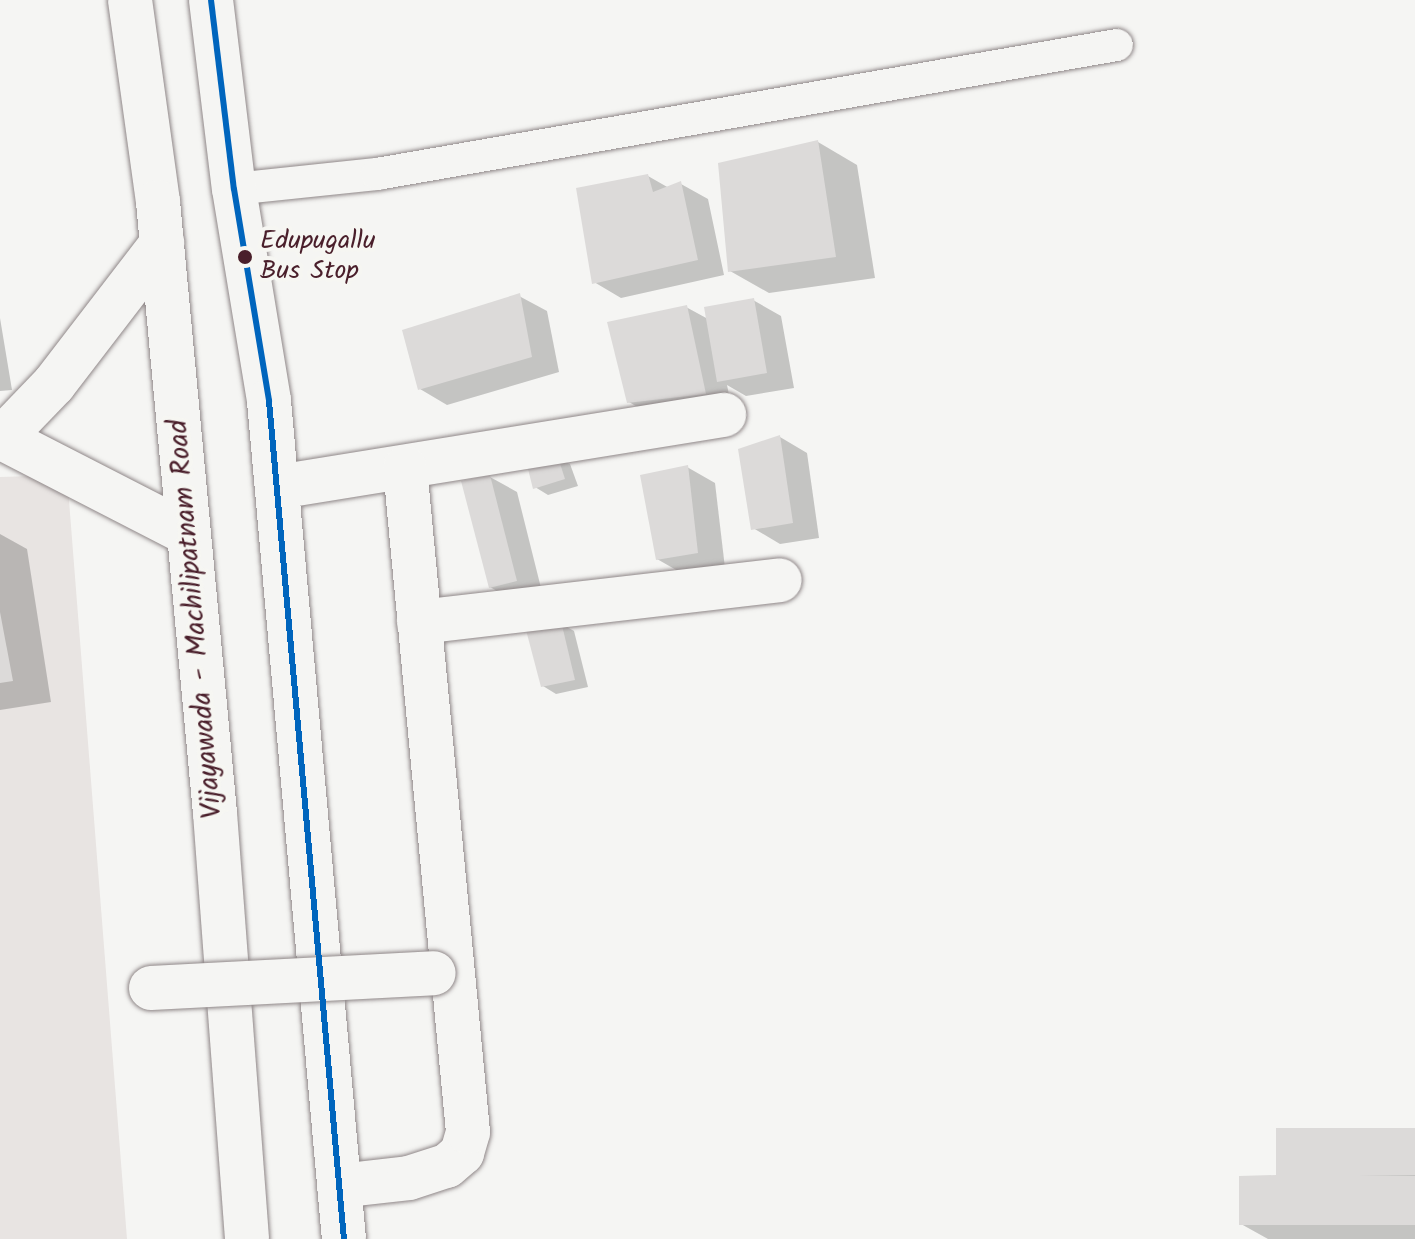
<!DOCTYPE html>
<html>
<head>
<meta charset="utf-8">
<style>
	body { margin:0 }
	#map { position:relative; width:1415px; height:1239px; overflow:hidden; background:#f5f5f3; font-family:Kalam,sans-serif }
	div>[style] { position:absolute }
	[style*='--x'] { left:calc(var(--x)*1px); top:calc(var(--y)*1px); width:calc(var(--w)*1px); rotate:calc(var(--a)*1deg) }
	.green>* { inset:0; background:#e8e4e2 }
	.shadow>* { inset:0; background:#0003 }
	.building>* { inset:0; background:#dcdad9 }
	.roads { filter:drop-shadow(0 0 2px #8f8788) drop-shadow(0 0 2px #8f8788) }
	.lane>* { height:32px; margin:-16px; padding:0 16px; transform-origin:16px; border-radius:16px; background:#f5f5f3 }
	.street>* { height:44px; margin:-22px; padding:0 22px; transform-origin:22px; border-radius:22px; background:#f5f5f3 }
	.secondary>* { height:44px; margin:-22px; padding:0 22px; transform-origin:22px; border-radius:22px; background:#f5f5f3 }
	.highway>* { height:44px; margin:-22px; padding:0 22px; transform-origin:22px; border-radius:22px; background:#f5f5f3 }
	.bridges { filter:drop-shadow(0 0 2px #8f8788) drop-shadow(0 0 2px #8f8788) }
	.street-bridge>* { height:44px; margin:-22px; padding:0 22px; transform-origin:22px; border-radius:22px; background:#f5f5f3 }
	.bus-1>* { height:6px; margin:-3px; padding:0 3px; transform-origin:3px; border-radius:3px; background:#0065bd }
	.dots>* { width:22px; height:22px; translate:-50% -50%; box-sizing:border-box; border:4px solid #f6f6f2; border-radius:50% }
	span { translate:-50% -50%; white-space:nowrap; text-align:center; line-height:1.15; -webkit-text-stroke:8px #f6f6f2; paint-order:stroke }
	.bus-label { font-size:26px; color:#4a1f2b }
	.left { translate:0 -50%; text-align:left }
	.street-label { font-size:28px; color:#4a1f2b }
</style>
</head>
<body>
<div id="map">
	<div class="green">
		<i style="clip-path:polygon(67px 475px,127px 1239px,0 1239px,0 477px)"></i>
	</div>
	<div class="shadow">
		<i style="clip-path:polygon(818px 142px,857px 165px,875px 278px,769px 293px,730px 271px)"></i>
		<i style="clip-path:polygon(648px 176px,669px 188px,681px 184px,708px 199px,724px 275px,621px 298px,594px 282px)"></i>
		<i style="clip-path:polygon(519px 296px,547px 311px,559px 372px,447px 405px,420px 389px)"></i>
		<i style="clip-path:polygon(753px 300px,781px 316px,794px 388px,746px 396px,727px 385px,732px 409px,656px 418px,629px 402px,686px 307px,708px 319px)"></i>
		<i style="clip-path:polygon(0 318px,12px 390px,0 391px)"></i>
		<i style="clip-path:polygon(780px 437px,807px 453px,819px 538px,780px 544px,753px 528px)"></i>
		<i style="clip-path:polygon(557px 457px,570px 464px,578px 486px,548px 495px,535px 487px)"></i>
		<i style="clip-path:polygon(687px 467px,715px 483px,725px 568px,685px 575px,657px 559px)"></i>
		<i style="clip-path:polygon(490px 477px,517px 492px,543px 596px,518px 603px,490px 587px)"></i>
		<i style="clip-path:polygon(0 534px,27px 549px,51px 702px,0 710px)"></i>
		<i style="clip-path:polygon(560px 623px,574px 631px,588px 687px,556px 694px,543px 686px)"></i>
		<i style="clip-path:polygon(1415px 1130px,1415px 1239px,1268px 1239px,1241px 1224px,1278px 1177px)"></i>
	</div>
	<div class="building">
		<i style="clip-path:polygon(818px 140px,836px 257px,728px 272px,718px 163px)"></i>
		<i style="clip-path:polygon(648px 174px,653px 192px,681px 181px,698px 260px,592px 284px,576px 188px)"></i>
		<i style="clip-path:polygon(520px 293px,532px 357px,418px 390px,402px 330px)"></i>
		<i style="clip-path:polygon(754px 298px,767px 373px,717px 382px,704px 307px)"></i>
		<i style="clip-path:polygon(687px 305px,706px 394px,627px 403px,607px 322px)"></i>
		<i style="clip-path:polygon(780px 435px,793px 523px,751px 530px,738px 449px)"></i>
		<i style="clip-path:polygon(557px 454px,565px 479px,533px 489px,526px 461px)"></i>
		<i style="clip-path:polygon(688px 465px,698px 553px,656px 560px,640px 475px)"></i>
		<i style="clip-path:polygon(490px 475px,517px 581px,489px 588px,461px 481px)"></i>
		<i style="clip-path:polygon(0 612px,13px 681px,0 683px)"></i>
		<i style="clip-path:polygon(561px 621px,575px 680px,541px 687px,526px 630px)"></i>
		<i style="clip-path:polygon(1276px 1128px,1415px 1128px,1415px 1175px,1358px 1176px,1415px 1176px,1415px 1225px,1239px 1225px,1239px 1176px,1276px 1175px)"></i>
	</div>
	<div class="roads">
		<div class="lane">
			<i style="--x:234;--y:189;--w:144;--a:-6"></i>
			<i style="--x:377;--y:174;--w:751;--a:-9.89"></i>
		</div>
		<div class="street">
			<i style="--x:278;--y:487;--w:452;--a:-9.2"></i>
			<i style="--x:419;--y:622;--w:363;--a:-6.6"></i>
			<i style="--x:339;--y:1186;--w:70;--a:-6.5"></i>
			<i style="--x:409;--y:1178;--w:40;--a:-18"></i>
			<i style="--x:447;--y:1166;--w:20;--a:-41"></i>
			<i style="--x:462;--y:1153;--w:22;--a:-74"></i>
			<i style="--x:468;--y:1132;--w:667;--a:-95.42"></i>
		</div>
		<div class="secondary">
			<i style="--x:4;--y:436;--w:72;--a:-46.1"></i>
			<i style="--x:54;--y:384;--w:178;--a:-52.5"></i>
			<i style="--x:0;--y:437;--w:212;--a:27.2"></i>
		</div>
		<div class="highway">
			<i style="--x:130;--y:0;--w:204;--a:82.1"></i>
			<i style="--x:158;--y:202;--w:614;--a:84.67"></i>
			<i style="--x:215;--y:813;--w:427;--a:85.7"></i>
			<i style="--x:211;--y:0;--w:190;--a:83.1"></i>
			<i style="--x:234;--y:189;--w:215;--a:80.6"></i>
			<i style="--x:269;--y:401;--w:841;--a:84.89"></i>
		</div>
	</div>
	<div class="bridges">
		<div class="street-bridge">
			<i style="--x:151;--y:988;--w:283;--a:-3"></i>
		</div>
	</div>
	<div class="bus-1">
		<i style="--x:211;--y:0;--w:190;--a:83.1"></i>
		<i style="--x:234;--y:189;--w:215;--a:80.6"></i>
		<i style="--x:269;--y:401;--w:841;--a:84.89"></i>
	</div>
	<div class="dots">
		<i style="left:245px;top:257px;background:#4a1f2b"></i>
	</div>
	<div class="bus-label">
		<span class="left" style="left:260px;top:257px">Edupugallu<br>Bus Stop</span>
	</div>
	<div class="street-label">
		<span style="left:196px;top:619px;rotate:-95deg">Vijayawada - Machilipatnam Road</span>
	</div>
</div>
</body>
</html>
